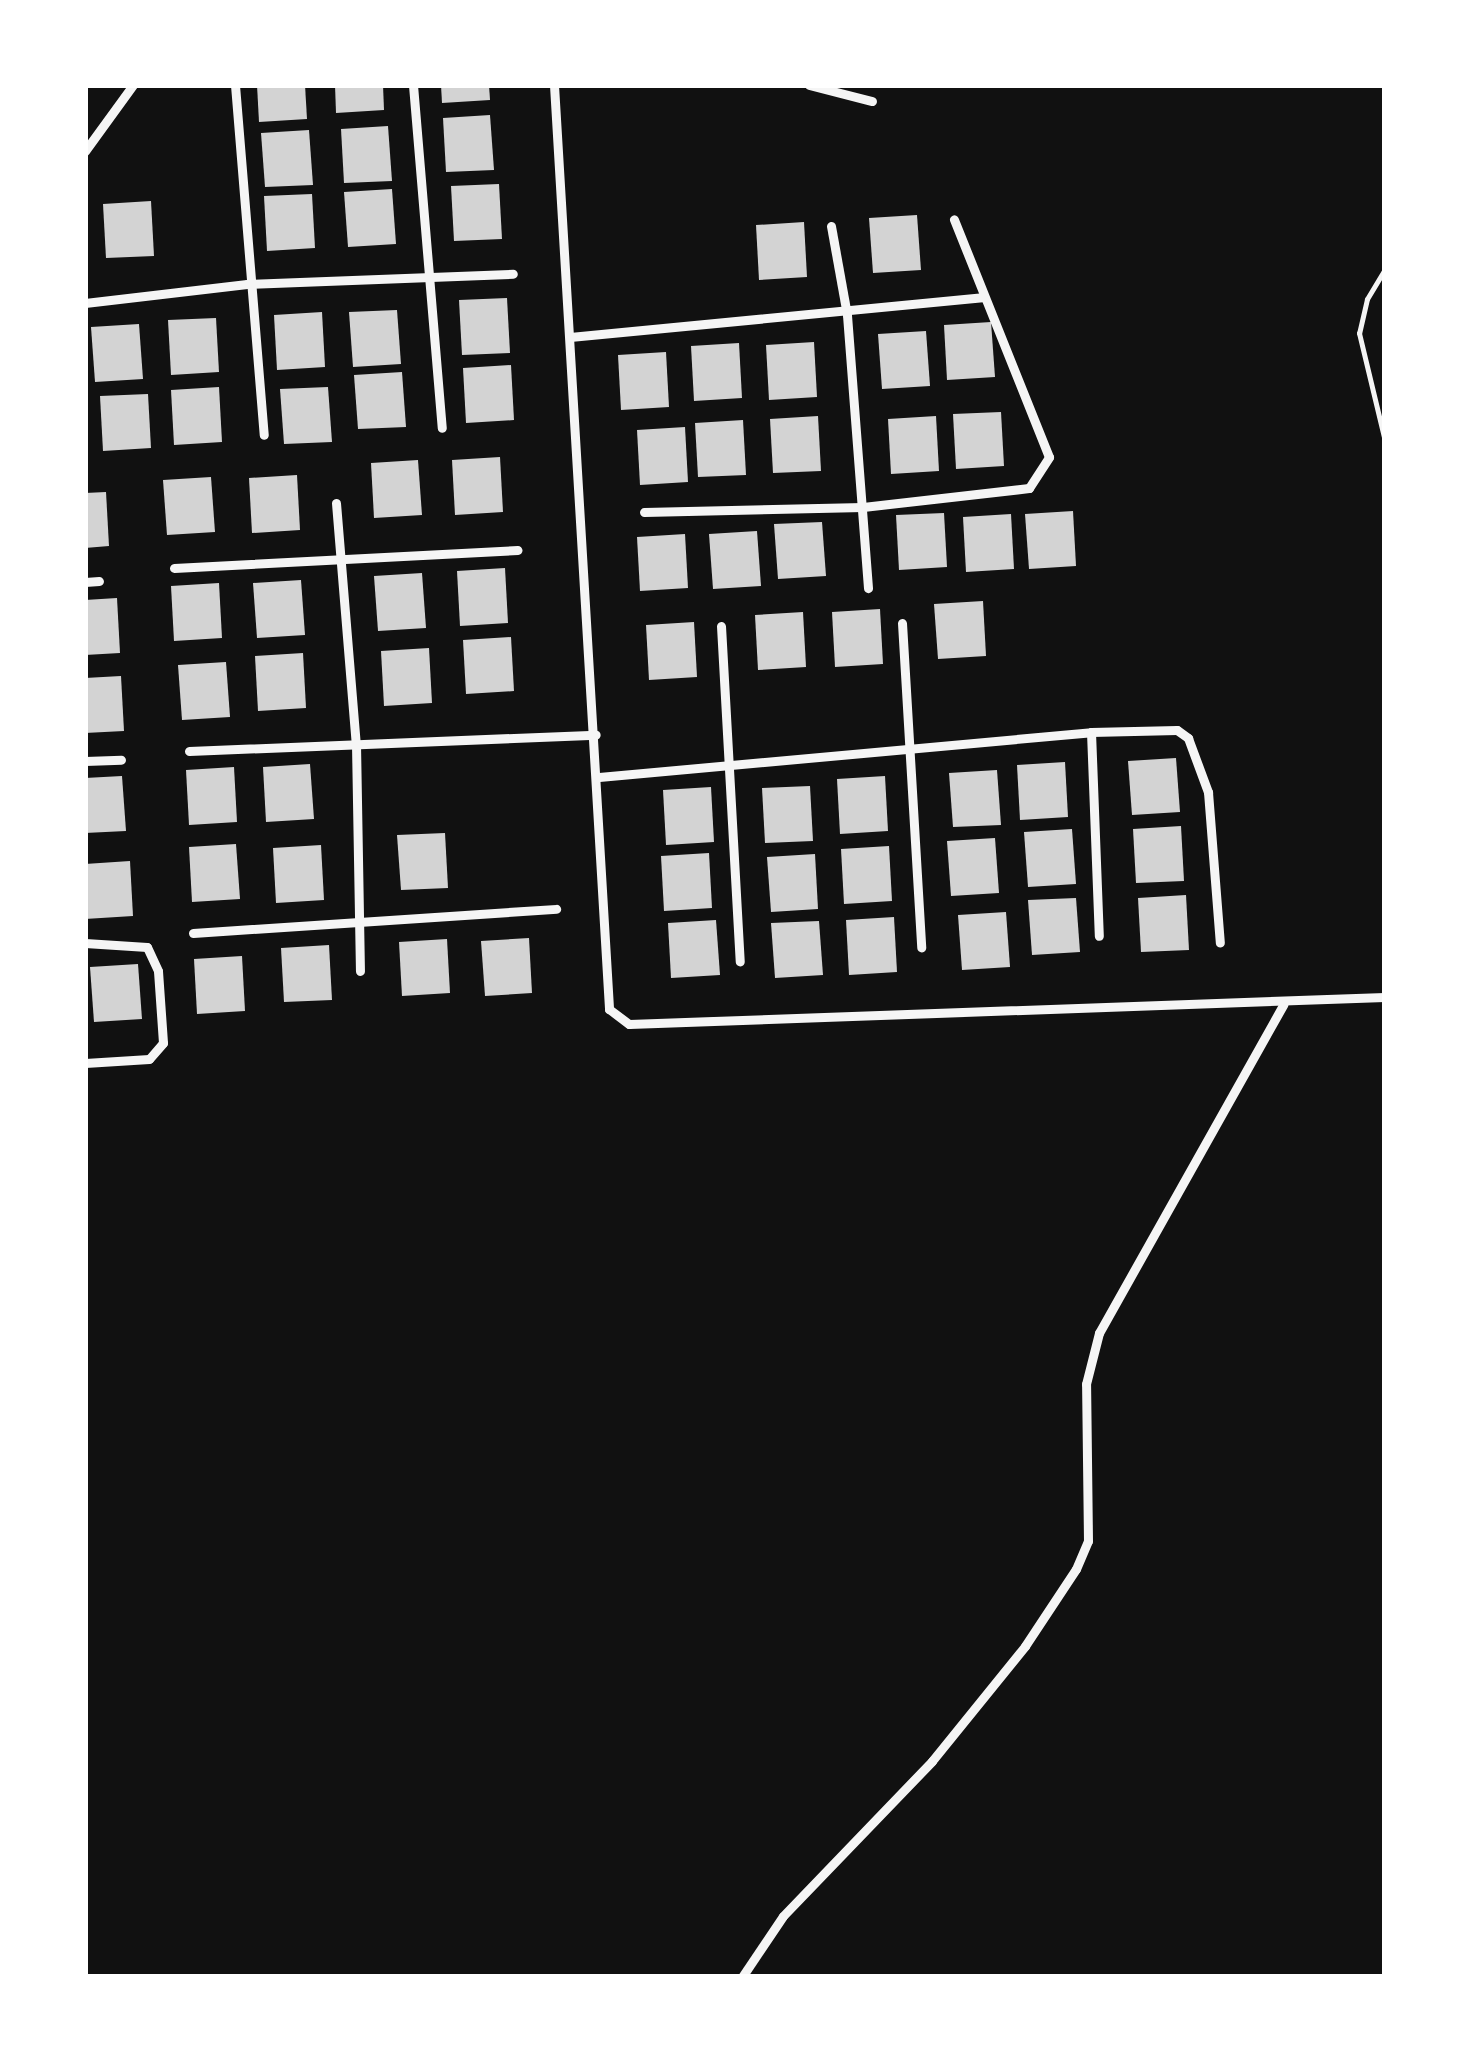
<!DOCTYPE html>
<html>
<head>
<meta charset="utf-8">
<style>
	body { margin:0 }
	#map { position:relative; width:1470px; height:2062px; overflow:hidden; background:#111; font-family:"Space Grotesk",sans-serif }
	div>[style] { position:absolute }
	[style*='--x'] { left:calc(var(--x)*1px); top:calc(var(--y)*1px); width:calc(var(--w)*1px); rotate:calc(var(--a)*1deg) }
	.building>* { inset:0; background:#d3d3d3 }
	.service>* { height:5px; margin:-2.5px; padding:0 2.5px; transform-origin:2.5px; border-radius:2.5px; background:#f5f5f5 }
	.minor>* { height:9px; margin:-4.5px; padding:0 4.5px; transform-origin:4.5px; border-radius:4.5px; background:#f5f5f5 }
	span { translate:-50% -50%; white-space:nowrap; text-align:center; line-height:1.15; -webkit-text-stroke:8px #fff; paint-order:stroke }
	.frame { position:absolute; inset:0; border:88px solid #fff; pointer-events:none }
</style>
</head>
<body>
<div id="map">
	<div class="building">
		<i style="clip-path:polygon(257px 85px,305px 85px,307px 119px,259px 122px)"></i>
		<i style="clip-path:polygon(335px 85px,383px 85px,384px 110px,336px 113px)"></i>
		<i style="clip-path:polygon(441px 85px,489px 85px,490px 100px,442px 103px)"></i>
		<i style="clip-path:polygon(490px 115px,494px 170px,446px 172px,443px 118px)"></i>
		<i style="clip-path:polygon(388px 126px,392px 181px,344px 183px,341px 129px)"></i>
		<i style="clip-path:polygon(309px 130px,313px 185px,265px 187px,261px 133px)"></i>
		<i style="clip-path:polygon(499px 184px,502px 239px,454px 241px,451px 186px)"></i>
		<i style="clip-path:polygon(392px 189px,396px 244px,348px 247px,344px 192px)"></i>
		<i style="clip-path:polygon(312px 194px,315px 248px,267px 251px,264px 196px)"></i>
		<i style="clip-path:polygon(151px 201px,154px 256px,106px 258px,103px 204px)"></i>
		<i style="clip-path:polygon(917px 215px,921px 270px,873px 273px,869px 218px)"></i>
		<i style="clip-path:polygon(804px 222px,807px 277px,759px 280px,756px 225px)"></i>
		<i style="clip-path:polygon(507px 298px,510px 353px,462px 355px,459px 300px)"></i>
		<i style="clip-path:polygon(397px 310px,401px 364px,353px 367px,349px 312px)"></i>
		<i style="clip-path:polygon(322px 312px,325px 367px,277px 370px,274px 315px)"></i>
		<i style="clip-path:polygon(216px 318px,219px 372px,171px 375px,168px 320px)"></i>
		<i style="clip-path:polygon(991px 322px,995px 377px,947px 380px,944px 325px)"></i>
		<i style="clip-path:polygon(139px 324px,143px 379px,95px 382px,91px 327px)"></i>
		<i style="clip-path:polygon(926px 331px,930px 386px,882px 389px,878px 334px)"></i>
		<i style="clip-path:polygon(814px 342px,817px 397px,769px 400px,766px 345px)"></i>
		<i style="clip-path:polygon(739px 343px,742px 398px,694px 401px,691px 346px)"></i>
		<i style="clip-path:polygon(666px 352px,669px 407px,621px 410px,618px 355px)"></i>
		<i style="clip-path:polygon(511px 365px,514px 420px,466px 423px,463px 368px)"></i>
		<i style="clip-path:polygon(402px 372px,406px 427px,358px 429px,354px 375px)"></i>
		<i style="clip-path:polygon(219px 387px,222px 442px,174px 445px,171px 390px)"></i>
		<i style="clip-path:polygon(328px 387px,332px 442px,284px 444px,280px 389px)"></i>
		<i style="clip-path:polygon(148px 394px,151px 448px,103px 451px,100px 396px)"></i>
		<i style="clip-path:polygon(1001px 412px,1004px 466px,956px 469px,953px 414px)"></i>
		<i style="clip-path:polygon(818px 416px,821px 471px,773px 473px,770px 419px)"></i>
		<i style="clip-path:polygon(936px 416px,939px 471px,891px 474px,888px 419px)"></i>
		<i style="clip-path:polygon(743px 420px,746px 475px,698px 477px,695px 423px)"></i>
		<i style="clip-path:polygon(685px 427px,688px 482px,640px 485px,637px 430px)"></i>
		<i style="clip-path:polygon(500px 457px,503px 512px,455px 515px,452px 460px)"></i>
		<i style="clip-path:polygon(418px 460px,422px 515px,374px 518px,371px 463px)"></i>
		<i style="clip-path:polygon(297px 475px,300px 530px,252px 533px,249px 478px)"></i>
		<i style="clip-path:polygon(211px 477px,215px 532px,167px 535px,163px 480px)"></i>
		<i style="clip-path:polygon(106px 492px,109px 546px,85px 548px,85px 493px)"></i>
		<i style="clip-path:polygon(1073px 511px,1076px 566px,1029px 569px,1025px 514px)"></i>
		<i style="clip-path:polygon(944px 513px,947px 567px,899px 570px,896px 515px)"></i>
		<i style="clip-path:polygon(1011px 514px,1014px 569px,966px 572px,963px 517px)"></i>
		<i style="clip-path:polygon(822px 522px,826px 576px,778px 579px,774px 524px)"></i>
		<i style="clip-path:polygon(757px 531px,761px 586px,713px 589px,709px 534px)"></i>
		<i style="clip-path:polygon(685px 534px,688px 588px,640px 591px,637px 537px)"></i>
		<i style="clip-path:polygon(505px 568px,508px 623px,460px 626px,457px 571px)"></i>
		<i style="clip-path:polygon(422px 573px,426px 628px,378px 631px,374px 576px)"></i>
		<i style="clip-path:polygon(301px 580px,305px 635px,257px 638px,253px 583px)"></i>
		<i style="clip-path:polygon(219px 583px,222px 638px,174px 641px,171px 586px)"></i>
		<i style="clip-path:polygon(117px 598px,120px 653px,85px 655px,85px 600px)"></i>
		<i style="clip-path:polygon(983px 601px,986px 656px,938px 659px,934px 604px)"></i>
		<i style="clip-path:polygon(880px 609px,883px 664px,835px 667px,832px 612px)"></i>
		<i style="clip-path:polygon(803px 612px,806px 667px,758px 670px,755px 615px)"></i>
		<i style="clip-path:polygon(694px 622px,697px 677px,649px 680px,646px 625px)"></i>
		<i style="clip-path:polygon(511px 637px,514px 691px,466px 694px,463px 640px)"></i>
		<i style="clip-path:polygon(429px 648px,432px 703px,384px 706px,381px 651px)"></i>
		<i style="clip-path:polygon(303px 653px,306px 708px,258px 711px,255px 656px)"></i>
		<i style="clip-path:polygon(226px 662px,230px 717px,182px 720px,178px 665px)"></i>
		<i style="clip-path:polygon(121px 676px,124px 731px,85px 733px,85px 678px)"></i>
		<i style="clip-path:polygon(1176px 758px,1180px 812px,1132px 815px,1128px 761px)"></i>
		<i style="clip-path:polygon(1065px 762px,1068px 817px,1020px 820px,1017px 765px)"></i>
		<i style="clip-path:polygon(310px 764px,314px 819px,266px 822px,263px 767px)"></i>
		<i style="clip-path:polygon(234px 767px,237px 822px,189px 825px,186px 770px)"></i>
		<i style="clip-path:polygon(997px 770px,1001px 825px,953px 827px,949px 773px)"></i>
		<i style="clip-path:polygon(122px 776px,126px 831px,85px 833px,85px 778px)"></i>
		<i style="clip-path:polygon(885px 776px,888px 831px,840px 834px,837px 779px)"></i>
		<i style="clip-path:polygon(810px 786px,813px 841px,765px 843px,762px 788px)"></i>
		<i style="clip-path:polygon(711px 787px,714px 842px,666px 845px,663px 790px)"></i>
		<i style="clip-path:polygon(1181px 826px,1184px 881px,1136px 883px,1133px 829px)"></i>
		<i style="clip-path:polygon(1072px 829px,1076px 884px,1028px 887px,1024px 832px)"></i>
		<i style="clip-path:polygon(445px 833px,448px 888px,401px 890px,397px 835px)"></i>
		<i style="clip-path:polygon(995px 838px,999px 893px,951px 896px,947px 841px)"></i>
		<i style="clip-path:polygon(236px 844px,240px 899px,192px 902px,189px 847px)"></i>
		<i style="clip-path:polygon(321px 845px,324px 900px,276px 903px,273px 848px)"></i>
		<i style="clip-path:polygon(889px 846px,892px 901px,844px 904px,841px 849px)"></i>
		<i style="clip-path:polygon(709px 853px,712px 908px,664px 911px,661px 856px)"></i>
		<i style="clip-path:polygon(815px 854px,818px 909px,771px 912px,767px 857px)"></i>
		<i style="clip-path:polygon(130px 861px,133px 916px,85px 919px,85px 864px)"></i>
		<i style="clip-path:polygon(1186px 895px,1189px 950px,1141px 952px,1138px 898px)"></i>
		<i style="clip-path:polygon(1076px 898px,1080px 952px,1032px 955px,1028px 900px)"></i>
		<i style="clip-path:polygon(1006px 912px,1010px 967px,962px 970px,958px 915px)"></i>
		<i style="clip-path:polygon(894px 917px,897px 972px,849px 975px,846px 920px)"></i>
		<i style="clip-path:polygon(716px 920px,720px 975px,671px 978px,668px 923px)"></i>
		<i style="clip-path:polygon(819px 921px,823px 975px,775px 978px,771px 923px)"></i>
		<i style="clip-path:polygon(529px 938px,532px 993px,485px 996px,481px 941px)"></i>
		<i style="clip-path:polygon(447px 939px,450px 993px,402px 996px,399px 942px)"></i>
		<i style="clip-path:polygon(329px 945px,332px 1000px,284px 1002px,281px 948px)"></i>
		<i style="clip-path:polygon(242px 956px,245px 1011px,197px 1014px,194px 959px)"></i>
		<i style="clip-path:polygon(138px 964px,142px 1019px,94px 1022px,90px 967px)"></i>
	</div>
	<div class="service">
		<i style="--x:1385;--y:269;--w:35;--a:121"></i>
		<i style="--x:1367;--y:299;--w:35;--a:103"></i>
		<i style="--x:1359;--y:333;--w:111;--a:76.5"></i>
	</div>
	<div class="minor">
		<i style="--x:235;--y:85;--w:351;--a:85.3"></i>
		<i style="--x:413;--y:85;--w:344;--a:85.2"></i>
		<i style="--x:554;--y:85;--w:926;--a:86.59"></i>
		<i style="--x:609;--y:1009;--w:25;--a:37"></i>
		<i style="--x:629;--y:1024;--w:756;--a:-2.05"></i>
		<i style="--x:809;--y:85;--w:65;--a:14.3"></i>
		<i style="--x:85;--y:151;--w:82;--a:-54"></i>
		<i style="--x:831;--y:226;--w:90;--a:79.8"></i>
		<i style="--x:847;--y:315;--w:274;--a:85.6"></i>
		<i style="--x:85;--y:303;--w:163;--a:-6.7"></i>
		<i style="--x:247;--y:284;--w:266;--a:-2.2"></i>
		<i style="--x:570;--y:337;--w:414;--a:-5.5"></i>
		<i style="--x:336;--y:503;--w:242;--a:85.3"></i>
		<i style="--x:356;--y:744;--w:227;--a:89"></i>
		<i style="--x:644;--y:512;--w:219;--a:-1.3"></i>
		<i style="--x:863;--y:507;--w:167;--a:-6.5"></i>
		<i style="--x:1029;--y:488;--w:37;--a:-57"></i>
		<i style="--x:1049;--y:457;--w:256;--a:-111.8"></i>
		<i style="--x:174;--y:568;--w:344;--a:-3"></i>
		<i style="--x:85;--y:582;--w:14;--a:-4"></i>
		<i style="--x:902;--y:623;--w:325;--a:86.6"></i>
		<i style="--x:721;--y:626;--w:336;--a:86.8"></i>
		<i style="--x:1091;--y:732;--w:204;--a:87.8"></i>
		<i style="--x:189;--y:751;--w:407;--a:-2.3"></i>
		<i style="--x:85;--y:761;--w:36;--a:-2"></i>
		<i style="--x:599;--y:777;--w:494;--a:-5.2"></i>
		<i style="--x:1091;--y:732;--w:86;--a:-1.3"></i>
		<i style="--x:1177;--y:730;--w:14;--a:36"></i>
		<i style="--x:1188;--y:738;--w:58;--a:69.7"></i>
		<i style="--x:1208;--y:792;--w:151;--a:85.5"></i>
		<i style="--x:193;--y:933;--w:364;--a:-3.8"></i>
		<i style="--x:85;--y:943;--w:62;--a:3.7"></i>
		<i style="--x:147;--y:947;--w:26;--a:65"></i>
		<i style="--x:158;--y:971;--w:72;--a:86"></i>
		<i style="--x:163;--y:1043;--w:21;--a:131"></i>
		<i style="--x:149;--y:1059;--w:64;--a:176.4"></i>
		<i style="--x:742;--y:1977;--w:73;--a:-56.1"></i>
		<i style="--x:783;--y:1916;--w:215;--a:-46.1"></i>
		<i style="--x:932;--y:1761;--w:148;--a:-51"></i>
		<i style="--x:1025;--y:1646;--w:92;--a:-56.5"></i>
		<i style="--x:1076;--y:1569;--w:30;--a:-67"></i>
		<i style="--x:1088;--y:1541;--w:157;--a:-90.7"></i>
		<i style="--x:1086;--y:1384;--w:53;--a:-75.7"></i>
		<i style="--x:1099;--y:1333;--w:377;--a:-60.7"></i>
	</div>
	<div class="frame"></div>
</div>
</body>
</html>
